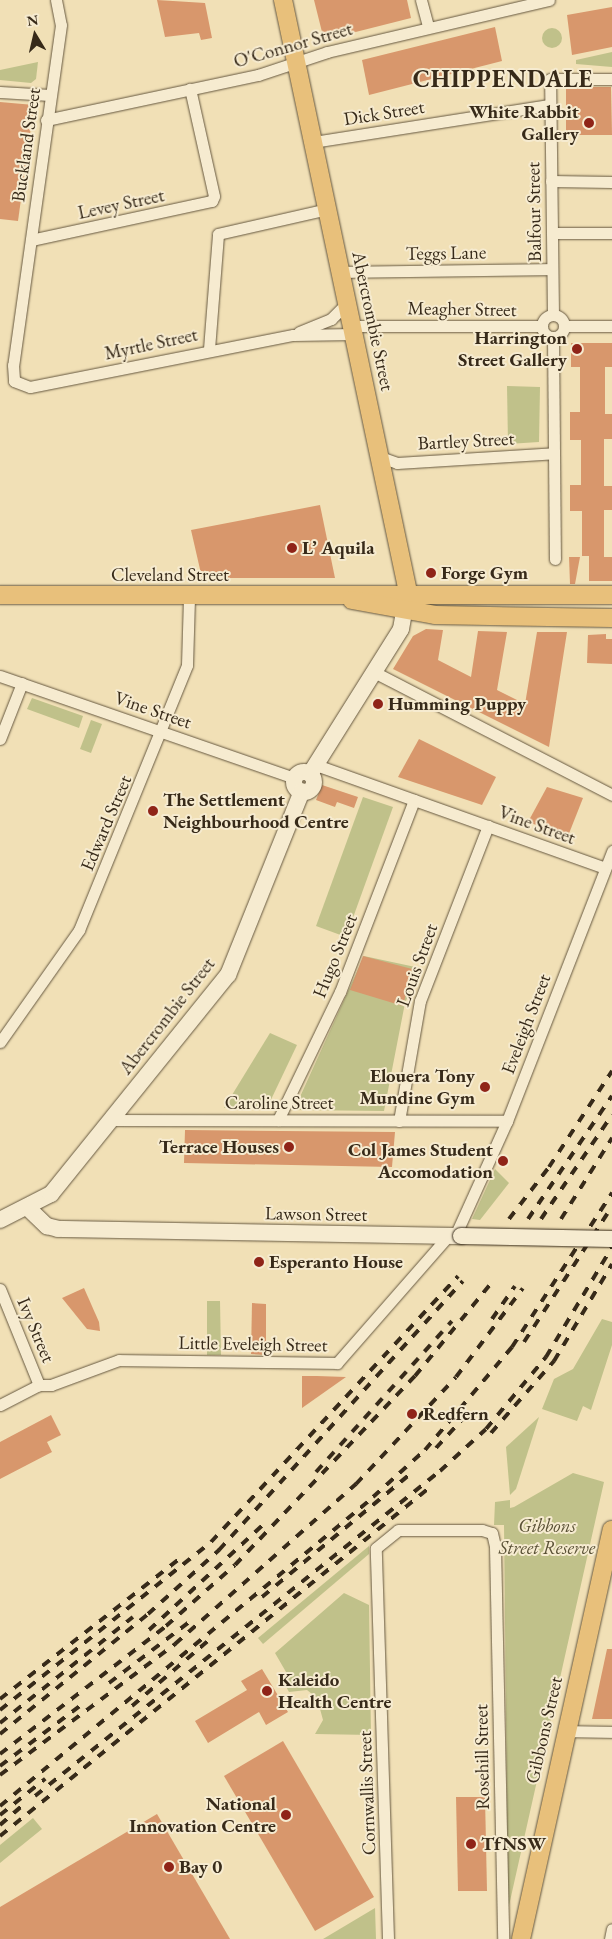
<!DOCTYPE html>
<html>
<head>
<meta charset="utf-8">
<style>
	body { margin:0 }
	#map { position:relative; width:612px; height:1939px; overflow:hidden; background:#f1e0b6; font-family:"EB Garamond",serif }
	div>[style] { position:absolute }
	[style*='--x'] { left:calc(var(--x)*1px); top:calc(var(--y)*1px); width:calc(var(--w)*1px); rotate:calc(var(--a)*1deg) }
	.green>* { inset:0; background:#c0c18a }
	.round { border-radius:50% }
	.building>* { inset:0; background:#d8976c }
	.roads { filter:drop-shadow(0 0 1px #665840) drop-shadow(0 0 1px #665840) }
	.street>* { height:11px; margin:-5.5px; padding:0 5.5px; transform-origin:5.5px; border-radius:5.5px; background:#f6ebd0 }
	.street>.ring { margin:-5.5px; padding:0; box-sizing:content-box; background:none; border:11px solid #f6ebd0; border-radius:50% }
	.secondary>* { height:16px; margin:-8px; padding:0 8px; transform-origin:8px; border-radius:8px; background:#f6ebd0 }
	.secondary>.ring { margin:-8px; padding:0; box-sizing:content-box; background:none; border:16px solid #f6ebd0; border-radius:50% }
	.primary>* { height:18px; margin:-9px; padding:0 9px; transform-origin:9px; border-radius:9px; background:#e8c07b }
	.rail>* { height:4px; margin-top:-2px; transform-origin:0; background:repeating-linear-gradient(90deg,#372a19 0 9px,transparent 0 18px) }
	.bridges { filter:drop-shadow(0 0 1px #372a19) drop-shadow(0 0 1px #372a19) }
	.secondary-bridge>* { height:16px; margin:-8px; padding:0 8px; transform-origin:8px; border-radius:8px; background:#f6ebd0 }
	.dots>* { width:14px; height:14px; translate:-50% -50%; box-sizing:border-box; border:2px solid #f6ebd0; border-radius:50% }
	span { translate:-50% -50%; white-space:nowrap; text-align:center; line-height:1.15; -webkit-text-stroke:4px #f6ebd0; paint-order:stroke }
	.street-label { font-size:19px; color:#372a19 }
	.poi-label { font-size:19px; color:#372a19; font-weight:700 }
	.right { translate:-100% -50%; text-align:right }
	.left { translate:0 -50%; text-align:left }
	.park-label { font-size:19px; color:#595035; font-style:italic }
	.district-label { font-size:24px; color:#372a19; font-weight:700; letter-spacing:1px }
	.north { position:absolute; left:10px; top:10px; width:50px; height:50px; -webkit-text-stroke:4px #f6ebd0; paint-order:stroke; rotate:351deg; font-size:14px; font-weight:700; line-height:20px; text-align:center; color:#372a19 }
	.north::after { content:''; display:block; margin:auto; width:18px; height:22px; background:#372a19; clip-path:polygon(50% 0,100% 100%,50% 72%,0 100%) }
</style>
</head>
<body>
<div id="map">
	<div class="green">
		<i class="round" style="left:542px;top:28px;width:20px;height:20px"></i>
		<i style="clip-path:polygon(612px 52px,612px 67px,576px 64px,576px 60px)"></i>
		<i style="clip-path:polygon(38px 62px,36px 79px,31px 83px,0 80px,0 70px)"></i>
		<i style="clip-path:polygon(507px 386px,540px 387px,539px 442px,508px 444px)"></i>
		<i style="clip-path:polygon(32px 698px,83px 716px,79px 728px,27px 709px)"></i>
		<i style="clip-path:polygon(91px 720px,102px 724px,91px 753px,80px 749px)"></i>
		<i style="clip-path:polygon(363px 797px,393px 807px,346px 937px,316px 926px)"></i>
		<i style="clip-path:polygon(364px 956px,420px 968px,405px 1003px,384px 1111px,294px 1110px)"></i>
		<i style="clip-path:polygon(270px 1033px,297px 1045px,267px 1108px,224px 1108px)"></i>
		<i style="clip-path:polygon(495px 1169px,509px 1183px,480px 1220px,472px 1219px)"></i>
		<i style="clip-path:polygon(207px 1301px,220px 1301px,221px 1355px,207px 1355px)"></i>
		<i style="clip-path:polygon(602px 1319px,612px 1322px,612px 1345px,591px 1410px,583px 1406px,577px 1421px,542px 1409px,554px 1379px,573px 1369px)"></i>
		<i style="clip-path:polygon(539px 1417px,516px 1489px,510px 1495px,506px 1447px)"></i>
		<i style="clip-path:polygon(573px 1473px,604px 1482px,508px 1910px,504px 1525px,494px 1525px,495px 1502px,510px 1500px,510px 1508px,514px 1507px)"></i>
		<i style="clip-path:polygon(369px 1546px,369px 1554px,263px 1644px,258px 1638px)"></i>
		<i style="clip-path:polygon(344px 1593px,369px 1605px,371px 1735px,315px 1734px,323px 1720px,317px 1698px,307px 1690px,289px 1692px,283px 1681px,286px 1672px,275px 1653px)"></i>
		<i style="clip-path:polygon(33px 1818px,42px 1829px,0 1863px,0 1845px)"></i>
		<i style="clip-path:polygon(375px 1908px,376px 1939px,323px 1939px)"></i>
	</div>
	<div class="building">
		<i style="clip-path:polygon(157px 0,205px 3px,212px 38px,201px 40px,199px 33px,165px 37px)"></i>
		<i style="clip-path:polygon(314px 0,407px 0,411px 18px,324px 40px)"></i>
		<i style="clip-path:polygon(612px 7px,612px 47px,572px 55px,567px 15px)"></i>
		<i style="clip-path:polygon(495px 27px,502px 61px,369px 95px,362px 60px)"></i>
		<i style="clip-path:polygon(566px 87px,611px 87px,612px 135px,566px 135px)"></i>
		<i style="clip-path:polygon(0 102px,34px 105px,18px 221px,0 219px)"></i>
		<i style="clip-path:polygon(571px 343px,612px 343px,612px 367px,605px 367px,605px 414px,612px 414px,612px 439px,604px 439px,604px 486px,612px 486px,612px 510px,604px 510px,604px 557px,612px 557px,612px 581px,589px 581px,589px 556px,582px 556px,582px 511px,570px 511px,570px 485px,581px 485px,581px 440px,570px 440px,570px 412px,580px 412px,580px 367px,571px 367px)"></i>
		<i style="clip-path:polygon(320px 505px,335px 578px,202px 578px,191px 530px)"></i>
		<i style="clip-path:polygon(569px 557px,580px 557px,575px 584px,570px 584px)"></i>
		<i style="clip-path:polygon(426px 629px,443px 630px,438px 660px,471px 677px,478px 631px,507px 632px,497px 690px,525px 704px,537px 632px,567px 632px,549px 747px,393px 669px,413px 636px)"></i>
		<i style="clip-path:polygon(606px 634px,606px 639px,612px 639px,612px 664px,587px 663px,588px 635px)"></i>
		<i style="clip-path:polygon(419px 739px,496px 777px,482px 805px,398px 777px)"></i>
		<i style="clip-path:polygon(322px 785px,358px 797px,354px 808px,337px 802px,335px 807px,316px 800px)"></i>
		<i style="clip-path:polygon(547px 787px,583px 798px,568px 836px,528px 822px)"></i>
		<i style="clip-path:polygon(363px 956px,412px 969px,403px 1006px,350px 990px)"></i>
		<i style="clip-path:polygon(185px 1130px,395px 1132px,392px 1167px,184px 1163px)"></i>
		<i style="clip-path:polygon(84px 1288px,99px 1322px,100px 1331px,87px 1329px,62px 1298px)"></i>
		<i style="clip-path:polygon(252px 1303px,266px 1304px,266px 1355px,251px 1354px)"></i>
		<i style="clip-path:polygon(302px 1376px,317px 1376px,346px 1377px,302px 1408px)"></i>
		<i style="clip-path:polygon(51px 1415px,61px 1435px,47px 1442px,52px 1452px,0 1479px,0 1442px)"></i>
		<i style="clip-path:polygon(607px 1649px,612px 1649px,612px 1719px,592px 1719px)"></i>
		<i style="clip-path:polygon(262px 1669px,288px 1712px,266px 1725px,259px 1712px,208px 1743px,195px 1721px,247px 1690px,241px 1681px)"></i>
		<i style="clip-path:polygon(283px 1741px,374px 1897px,315px 1931px,224px 1776px)"></i>
		<i style="clip-path:polygon(456px 1797px,485px 1797px,487px 1891px,458px 1891px)"></i>
		<i style="clip-path:polygon(157px 1814px,230px 1939px,0 1939px,0 1907px)"></i>
	</div>
	<div class="roads">
		<div class="street">
			<i style="--x:56;--y:0;--w:25;--a:79"></i>
			<i style="--x:61;--y:25;--w:343;--a:98"></i>
			<i style="--x:13;--y:365;--w:16;--a:86"></i>
			<i style="--x:14;--y:381;--w:17;--a:21"></i>
			<i style="--x:30;--y:387;--w:268;--a:-11.2"></i>
			<i style="--x:293;--y:335;--w:61;--a:-0.9"></i>
			<i style="--x:421;--y:0;--w:28;--a:75"></i>
			<i style="--x:0;--y:92;--w:50;--a:3.4"></i>
			<i style="--x:46;--y:120;--w:217;--a:-12"></i>
			<i style="--x:258;--y:75;--w:73;--a:-18.4"></i>
			<i style="--x:327;--y:52;--w:228;--a:-13.2"></i>
			<i style="--x:313;--y:142;--w:240;--a:-8.9"></i>
			<i style="--x:551;--y:181;--w:61;--a:0.9"></i>
			<i style="--x:552;--y:233;--w:60;--a:0"></i>
			<i style="--x:31;--y:240;--w:185;--a:-12.2"></i>
			<i style="--x:212;--y:201;--w:5;--a:-68"></i>
			<i style="--x:214;--y:196;--w:110;--a:-102.6"></i>
			<i style="--x:341;--y:272;--w:211;--a:-0.8"></i>
			<i style="--x:553;--y:315;--w:236;--a:-90.7"></i>
			<i style="--x:550;--y:79;--w:62;--a:0"></i>
			<i class="ring" style="left:542px;top:315px;width:11px;height:11px"></i>
			<i style="--x:352;--y:326;--w:190;--a:0"></i>
			<i style="--x:564;--y:326;--w:48;--a:0"></i>
			<i style="--x:299;--y:332;--w:35;--a:-22"></i>
			<i style="--x:331;--y:319;--w:23;--a:-45"></i>
			<i style="--x:553;--y:337;--w:222;--a:89.5"></i>
			<i style="--x:209;--y:349;--w:115;--a:-85.5"></i>
			<i style="--x:218;--y:234;--w:112;--a:-12.9"></i>
			<i style="--x:380;--y:457;--w:18;--a:19"></i>
			<i style="--x:397;--y:463;--w:157;--a:-3.6"></i>
			<i style="--x:374;--y:672;--w:268;--a:27.3"></i>
			<i style="--x:0;--y:676;--w:312;--a:19.1"></i>
			<i style="--x:0;--y:739;--w:60;--a:-68.6"></i>
			<i style="--x:316;--y:765;--w:307;--a:19.6"></i>
			<i style="--x:0;--y:1042;--w:137;--a:-54.8"></i>
			<i style="--x:79;--y:930;--w:286;--a:-67.8"></i>
			<i style="--x:187;--y:665;--w:69;--a:-88.3"></i>
			<i style="--x:112;--y:1120;--w:395;--a:0.1"></i>
			<i style="--x:278;--y:1120;--w:142;--a:-64.2"></i>
			<i style="--x:340;--y:992;--w:206;--a:-68.9"></i>
			<i style="--x:399;--y:1121;--w:122;--a:-80.1"></i>
			<i style="--x:420;--y:1001;--w:188;--a:-68.8"></i>
			<i style="--x:455;--y:1236;--w:126;--a:-65.7"></i>
			<i style="--x:507;--y:1121;--w:290;--a:-68.7"></i>
			<i style="--x:0;--y:1289;--w:104;--a:67.9"></i>
			<i style="--x:0;--y:1405;--w:44;--a:-27.1"></i>
			<i style="--x:39;--y:1385;--w:12;--a:0"></i>
			<i style="--x:51;--y:1385;--w:72;--a:-20.2"></i>
			<i style="--x:119;--y:1360;--w:218;--a:0.8"></i>
			<i style="--x:337;--y:1363;--w:169;--a:-48.8"></i>
			<i style="--x:565;--y:1731;--w:47;--a:1.2"></i>
			<i style="--x:388;--y:1939;--w:391;--a:-91.8"></i>
			<i style="--x:376;--y:1548;--w:28;--a:-39"></i>
			<i style="--x:398;--y:1530;--w:84;--a:0"></i>
			<i style="--x:482;--y:1530;--w:10;--a:17"></i>
			<i style="--x:492;--y:1533;--w:13;--a:77"></i>
			<i style="--x:495;--y:1546;--w:393;--a:88.8"></i>
			<i style="--x:610;--y:1939;--w:10;--a:-79"></i>
		</div>
		<div class="secondary">
			<i class="ring" style="left:294px;top:772px;width:4px;height:4px"></i>
			<i style="--x:310;--y:774;--w:171;--a:-57.9"></i>
			<i style="--x:401;--y:629;--w:17;--a:-80"></i>
			<i style="--x:27;--y:1207;--w:28;--a:44"></i>
			<i style="--x:47;--y:1226;--w:11;--a:15"></i>
			<i style="--x:58;--y:1229;--w:403;--a:1"></i>
			<i style="--x:0;--y:1220;--w:57;--a:-27"></i>
			<i style="--x:51;--y:1194;--w:282;--a:-51.1"></i>
			<i style="--x:228;--y:975;--w:198;--a:-68.1"></i>
		</div>
		<div class="primary">
			<i style="--x:283;--y:0;--w:605;--a:78.08"></i>
			<i style="--x:0;--y:595;--w:612;--a:0"></i>
			<i style="--x:352;--y:600;--w:84;--a:10.2"></i>
			<i style="--x:435;--y:615;--w:177;--a:1"></i>
			<i style="--x:521;--y:1939;--w:419;--a:-77.5"></i>
		</div>
	</div>
	<div class="rail">
		<i style="--x:509;--y:1219;--w:66;--a:-52.4"></i>
		<i style="--x:549;--y:1167;--w:115;--a:-56.7"></i>
		<i style="--x:528;--y:1219;--w:149;--a:-55.7"></i>
		<i style="--x:541;--y:1219;--w:126;--a:-55.7"></i>
		<i style="--x:561;--y:1219;--w:96;--a:-57.8"></i>
		<i style="--x:492;--y:1319;--w:40;--a:-55.1"></i>
		<i style="--x:524;--y:1342;--w:153;--a:-57"></i>
		<i style="--x:491;--y:1433;--w:96;--a:-48.8"></i>
		<i style="--x:554;--y:1361;--w:113;--a:-59.1"></i>
		<i style="--x:436;--y:1448;--w:47;--a:-47.6"></i>
		<i style="--x:316;--y:1472;--w:203;--a:-48"></i>
		<i style="--x:262;--y:1597;--w:192;--a:-39.7"></i>
		<i style="--x:149;--y:1630;--w:161;--a:-42.7"></i>
		<i style="--x:109;--y:1683;--w:101;--a:-37.3"></i>
		<i style="--x:0;--y:1699;--w:232;--a:-38"></i>
		<i style="--x:132;--y:1706;--w:101;--a:-40.6"></i>
		<i style="--x:0;--y:1710;--w:270;--a:-38.5"></i>
		<i style="--x:211;--y:1542;--w:363;--a:-47.1"></i>
		<i style="--x:0;--y:1723;--w:170;--a:-38.6"></i>
		<i style="--x:0;--y:1734;--w:191;--a:-39"></i>
		<i style="--x:148;--y:1614;--w:96;--a:-42"></i>
		<i style="--x:219;--y:1550;--w:363;--a:-47.8"></i>
		<i style="--x:0;--y:1754;--w:210;--a:-37.6"></i>
		<i style="--x:166;--y:1626;--w:92;--a:-41.5"></i>
		<i style="--x:235;--y:1565;--w:261;--a:-46.4"></i>
		<i style="--x:415;--y:1376;--w:117;--a:-50.6"></i>
		<i style="--x:0;--y:1766;--w:100;--a:-36.9"></i>
		<i style="--x:0;--y:1775;--w:219;--a:-36.8"></i>
		<i style="--x:175;--y:1644;--w:242;--a:-41.5"></i>
		<i style="--x:356;--y:1484;--w:146;--a:-46.9"></i>
		<i style="--x:456;--y:1377;--w:111;--a:-53"></i>
		<i style="--x:35;--y:1796;--w:519;--a:-38.75"></i>
		<i style="--x:440;--y:1471;--w:62;--a:-42.4"></i>
		<i style="--x:486;--y:1429;--w:94;--a:-50.2"></i>
		<i style="--x:546;--y:1357;--w:128;--a:-59"></i>
		<i style="--x:0;--y:1806;--w:484;--a:-39.6"></i>
		<i style="--x:373;--y:1497;--w:70;--a:-42.1"></i>
		<i style="--x:425;--y:1450;--w:135;--a:-49.8"></i>
		<i style="--x:512;--y:1347;--w:184;--a:-57"></i>
		<i style="--x:0;--y:1815;--w:58;--a:-38.7"></i>
		<i style="--x:0;--y:1825;--w:28;--a:-41"></i>
		<i style="--x:0;--y:1836;--w:552;--a:-39.05"></i>
	</div>
	<div class="bridges">
		<div class="secondary-bridge">
			<i style="--x:461;--y:1236;--w:151;--a:1.1"></i>
		</div>
	</div>
	<div class="dots">
		<i style="left:589px;top:123px;background:#8f2418"></i>
		<i style="left:577px;top:349px;background:#8f2418"></i>
		<i style="left:292px;top:548px;background:#8f2418"></i>
		<i style="left:431px;top:573px;background:#8f2418"></i>
		<i style="left:378px;top:704px;background:#8f2418"></i>
		<i style="left:153px;top:811px;background:#8f2418"></i>
		<i style="left:485px;top:1087px;background:#8f2418"></i>
		<i style="left:289px;top:1147px;background:#8f2418"></i>
		<i style="left:503px;top:1161px;background:#8f2418"></i>
		<i style="left:259px;top:1262px;background:#8f2418"></i>
		<i style="left:412px;top:1414px;background:#8f2418"></i>
		<i style="left:267px;top:1691px;background:#8f2418"></i>
		<i style="left:286px;top:1815px;background:#8f2418"></i>
		<i style="left:471px;top:1844px;background:#8f2418"></i>
		<i style="left:169px;top:1867px;background:#8f2418"></i>
	</div>
	<div class="street-label">
		<span style="left:293px;top:45px;rotate:-16deg">O'Connor Street</span>
		<span style="left:384px;top:113px;rotate:-9deg">Dick Street</span>
		<span style="left:26px;top:145px;rotate:-82deg">Buckland Street</span>
		<span style="left:121px;top:204px;rotate:-12deg">Levey Street</span>
		<span style="left:534px;top:212px;rotate:-91deg">Balfour Street</span>
		<span style="left:446px;top:253px;rotate:-1deg">Teggs Lane</span>
		<span style="left:462px;top:309px;rotate:1deg">Meagher Street</span>
		<span style="left:373px;top:321px;rotate:78deg">Abercrombie Street</span>
		<span style="left:151px;top:344px;rotate:-12deg">Myrtle Street</span>
		<span style="left:466px;top:441px;rotate:-3deg">Bartley Street</span>
		<span style="left:170px;top:575px">Cleveland Street</span>
		<span style="left:153px;top:710px;rotate:19deg">Vine Street</span>
		<span style="left:106px;top:823px;rotate:-67deg">Edward Street</span>
		<span style="left:537px;top:825px;rotate:20deg">Vine Street</span>
		<span style="left:335px;top:956px;rotate:-68deg">Hugo Street</span>
		<span style="left:417px;top:965px;rotate:-70deg">Louis Street</span>
		<span style="left:167px;top:1016px;rotate:-52deg">Abercrombie Street</span>
		<span style="left:526px;top:1024px;rotate:-69deg">Eveleigh Street</span>
		<span style="left:279px;top:1103px">Caroline Street</span>
		<span style="left:316px;top:1214px;rotate:1deg">Lawson Street</span>
		<span style="left:36px;top:1330px;rotate:67deg">Ivy Street</span>
		<span style="left:253px;top:1344px;rotate:1deg">Little Eveleigh Street</span>
		<span style="left:544px;top:1730px;rotate:-77deg">Gibbons Street</span>
		<span style="left:482px;top:1757px;rotate:-91deg">Rosehill Street</span>
		<span style="left:367px;top:1793px;rotate:-92deg">Cornwallis Street</span>
	</div>
	<div class="poi-label">
		<span class="right" style="left:579px;top:123px">White Rabbit<br>Gallery</span>
		<span class="right" style="left:567px;top:349px">Harrington<br>Street Gallery</span>
		<span class="left" style="left:302px;top:548px">L’ Aquila</span>
		<span class="left" style="left:441px;top:573px">Forge Gym</span>
		<span class="left" style="left:388px;top:704px">Humming Puppy</span>
		<span class="left" style="left:163px;top:811px">The Settlement<br>Neighbourhood Centre</span>
		<span class="right" style="left:475px;top:1087px">Elouera Tony<br>Mundine Gym</span>
		<span class="right" style="left:279px;top:1147px">Terrace Houses</span>
		<span class="right" style="left:493px;top:1161px">Col James Student<br>Accomodation</span>
		<span class="left" style="left:269px;top:1262px">Esperanto House</span>
		<span class="left" style="left:423px;top:1414px">Redfern</span>
		<span class="left" style="left:278px;top:1691px">Kaleido<br>Health Centre</span>
		<span class="right" style="left:276px;top:1815px">National<br>Innovation Centre</span>
		<span class="left" style="left:481px;top:1844px">TfNSW</span>
		<span class="left" style="left:179px;top:1867px">Bay 0</span>
	</div>
	<div class="park-label">
		<span style="left:547px;top:1537px">Gibbons<br>Street Reserve</span>
	</div>
	<div class="district-label">
		<span style="left:503px;top:79px">CHIPPENDALE</span>
	</div>
	<div class="north">N</div>
</div>
</body>
</html>
